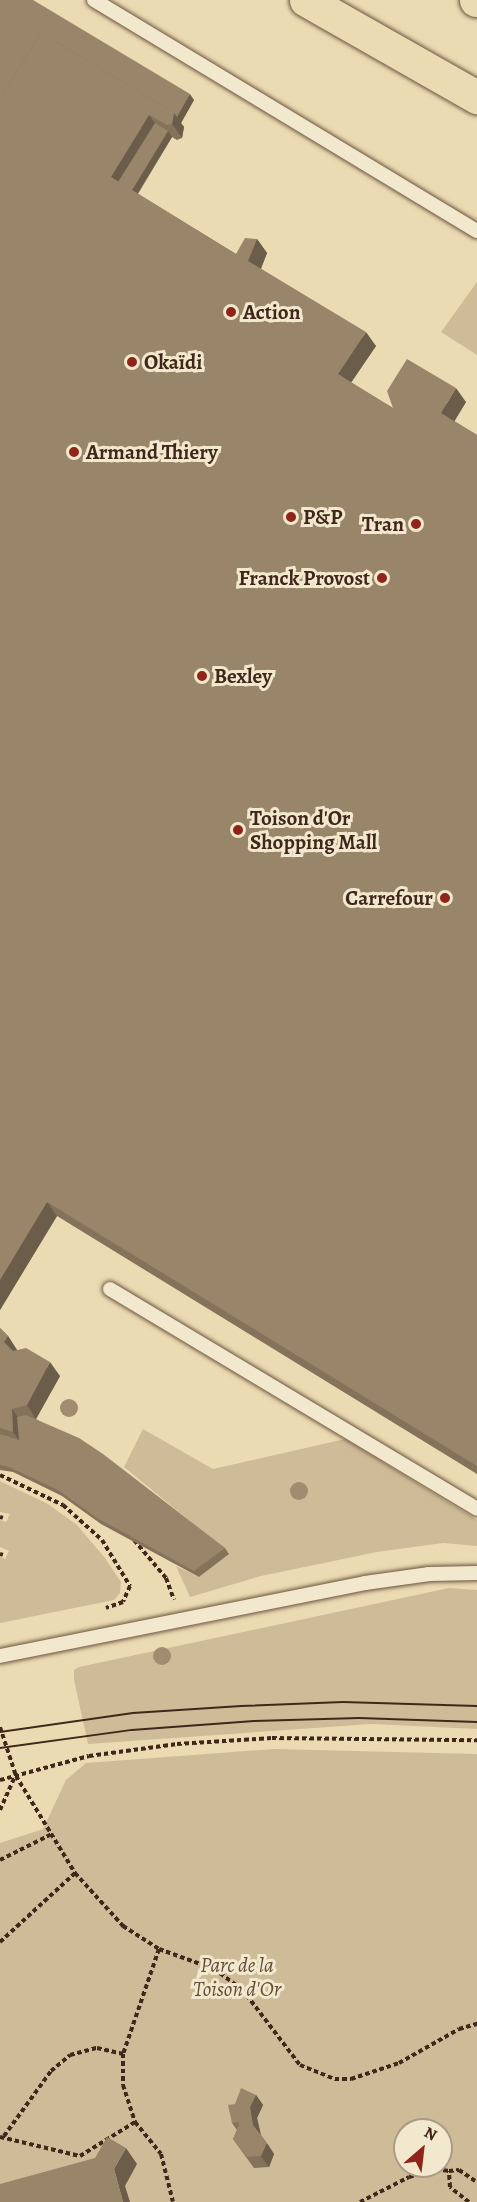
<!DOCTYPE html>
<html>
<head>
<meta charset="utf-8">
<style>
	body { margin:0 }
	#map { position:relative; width:477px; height:2202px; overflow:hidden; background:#ebdbb2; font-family:Alegreya,serif }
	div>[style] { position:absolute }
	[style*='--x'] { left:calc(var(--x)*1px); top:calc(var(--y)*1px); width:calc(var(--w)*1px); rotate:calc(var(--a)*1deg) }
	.green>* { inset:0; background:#cebc98 }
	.path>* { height:4px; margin-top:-2px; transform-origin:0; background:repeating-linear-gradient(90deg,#41271b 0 4.5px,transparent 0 7.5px) }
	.roads { filter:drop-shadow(0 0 2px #6c5441) drop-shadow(0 0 2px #6c5441) }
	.service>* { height:14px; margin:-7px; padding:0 7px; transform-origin:7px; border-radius:7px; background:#f2e8cd }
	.trunk>* { height:33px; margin:-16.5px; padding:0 16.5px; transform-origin:16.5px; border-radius:16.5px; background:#ebdbb2 }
	.tram>* { height:1.5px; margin:-0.75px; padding:0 0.75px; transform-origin:0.75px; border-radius:0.75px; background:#41271b }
	.trees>* { width:18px; height:18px; margin:-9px; border-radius:50%; background:#a18c70 }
	.wall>* { inset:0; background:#84725b }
	.shaded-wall>* { inset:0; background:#6b5d4a }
	.building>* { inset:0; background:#99856a }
	.dots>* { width:16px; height:16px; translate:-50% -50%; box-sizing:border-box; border:3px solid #f2e8cd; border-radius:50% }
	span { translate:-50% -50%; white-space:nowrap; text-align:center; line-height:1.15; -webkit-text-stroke:6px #f2e8cd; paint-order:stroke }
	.poi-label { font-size:21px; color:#41271b; font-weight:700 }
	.left { translate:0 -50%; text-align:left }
	.right { translate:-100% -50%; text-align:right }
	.park-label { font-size:21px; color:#644c3a; font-style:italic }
	.north { position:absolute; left:393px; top:2118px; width:60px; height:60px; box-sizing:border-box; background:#f2e8cd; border:2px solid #ab9b86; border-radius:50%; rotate:28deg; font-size:16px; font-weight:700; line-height:24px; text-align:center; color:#41271b }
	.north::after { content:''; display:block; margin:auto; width:21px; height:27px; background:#8f2418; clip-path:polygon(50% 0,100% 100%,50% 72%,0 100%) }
</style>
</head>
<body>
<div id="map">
	<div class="green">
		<i style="clip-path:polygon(477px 282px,477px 355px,441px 332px)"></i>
		<i style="clip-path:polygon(143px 1429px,213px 1469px,345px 1439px,477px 1520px,477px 1546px,443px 1543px,377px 1552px,261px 1576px,190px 1597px,176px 1566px,199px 1577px,229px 1553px,124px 1467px)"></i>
		<i style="clip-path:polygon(0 1481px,48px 1504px,77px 1525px,105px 1558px,121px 1582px,120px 1593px,114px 1600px,0 1623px,0 1557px,5px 1559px,9px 1551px,0 1547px,0 1520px,6px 1522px,10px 1514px,0 1512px)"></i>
		<i style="clip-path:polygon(449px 1588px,477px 1590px,477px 1729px,371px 1724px,88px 1744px,74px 1680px,74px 1670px,79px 1667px)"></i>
		<i style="clip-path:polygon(evenodd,274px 1749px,477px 1754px,477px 2202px,0 2202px,0 1843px,43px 1829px,66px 1780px,86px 1763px,274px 1749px,405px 2130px,441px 2130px,441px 2166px,405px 2166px,405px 2130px)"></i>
	</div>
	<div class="path">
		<i style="--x:0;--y:1475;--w:70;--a:25.5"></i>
		<i style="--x:63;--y:1505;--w:52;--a:41.9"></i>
		<i style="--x:102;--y:1540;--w:54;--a:58.7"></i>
		<i style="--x:130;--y:1586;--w:17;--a:114"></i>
		<i style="--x:123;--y:1602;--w:18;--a:161"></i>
		<i style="--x:0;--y:1517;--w:3;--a:18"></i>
		<i style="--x:134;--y:1540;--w:50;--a:49.9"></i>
		<i style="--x:166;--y:1578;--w:23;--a:70"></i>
		<i style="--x:0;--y:1554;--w:3;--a:18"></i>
		<i style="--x:0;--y:1727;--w:52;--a:71.9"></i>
		<i style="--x:16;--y:1776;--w:114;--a:58.7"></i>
		<i style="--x:75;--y:1873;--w:72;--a:47.8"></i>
		<i style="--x:123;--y:1926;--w:43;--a:32.6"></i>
		<i style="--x:159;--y:1949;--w:111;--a:108.9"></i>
		<i style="--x:123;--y:2054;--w:31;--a:90"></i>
		<i style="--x:123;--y:2085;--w:39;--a:72"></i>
		<i style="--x:135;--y:2122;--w:41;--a:50.9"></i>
		<i style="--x:161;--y:2154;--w:49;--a:76"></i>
		<i style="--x:0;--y:1780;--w:92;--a:-15.1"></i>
		<i style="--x:89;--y:1756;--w:89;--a:-7.8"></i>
		<i style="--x:177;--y:1744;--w:95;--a:-3.6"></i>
		<i style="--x:272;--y:1738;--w:205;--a:0.6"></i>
		<i style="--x:0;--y:1810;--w:37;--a:-66"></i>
		<i style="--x:0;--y:1860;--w:58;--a:-26.6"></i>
		<i style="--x:0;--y:1942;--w:102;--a:-42.6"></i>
		<i style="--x:159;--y:1949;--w:59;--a:20"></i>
		<i style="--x:214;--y:1969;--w:34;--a:36"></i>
		<i style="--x:242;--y:1989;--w:96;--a:52.7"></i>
		<i style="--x:300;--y:2065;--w:38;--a:22"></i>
		<i style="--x:335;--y:2079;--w:16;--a:0"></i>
		<i style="--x:351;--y:2079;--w:51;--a:-18.4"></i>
		<i style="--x:399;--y:2063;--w:69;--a:-29.5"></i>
		<i style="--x:459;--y:2029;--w:19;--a:-16"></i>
		<i style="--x:4;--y:2136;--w:80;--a:-54.1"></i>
		<i style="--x:51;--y:2071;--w:25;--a:-40"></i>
		<i style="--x:70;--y:2055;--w:28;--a:-15"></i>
		<i style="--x:97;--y:2048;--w:27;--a:13"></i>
		<i style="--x:0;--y:2137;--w:82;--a:13.4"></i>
		<i style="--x:80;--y:2156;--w:65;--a:-31.7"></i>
		<i style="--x:360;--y:2202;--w:55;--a:-27"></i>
		<i style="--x:409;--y:2177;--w:28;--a:-17"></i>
		<i style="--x:436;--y:2169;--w:13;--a:9"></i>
		<i style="--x:469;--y:2202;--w:24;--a:-142"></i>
		<i style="--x:450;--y:2187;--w:16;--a:-94"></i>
		<i style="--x:449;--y:2171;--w:10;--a:-6"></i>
		<i style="--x:459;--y:2170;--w:22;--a:34"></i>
	</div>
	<div class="roads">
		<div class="service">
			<i style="--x:94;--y:0;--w:447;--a:31.1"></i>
			<i style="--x:110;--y:1289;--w:428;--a:30.9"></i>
			<i style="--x:0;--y:1656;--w:372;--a:-11.3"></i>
			<i style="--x:365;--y:1583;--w:65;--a:-8"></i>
			<i style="--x:429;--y:1574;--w:48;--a:-1.2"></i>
		</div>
		<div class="trunk">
			<i style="--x:306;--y:0;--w:197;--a:29.6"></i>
			<i style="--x:476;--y:0;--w:1;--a:0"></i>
		</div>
	</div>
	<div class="tram">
		<i style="--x:0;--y:1732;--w:134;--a:-8.1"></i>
		<i style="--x:133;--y:1713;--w:108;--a:-3.7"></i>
		<i style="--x:241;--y:1706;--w:102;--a:-2.2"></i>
		<i style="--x:343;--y:1702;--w:134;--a:1.7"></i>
		<i style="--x:0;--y:1748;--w:133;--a:-7.8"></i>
		<i style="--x:132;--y:1730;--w:122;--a:-4.2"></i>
		<i style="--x:254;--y:1721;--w:105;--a:-1.6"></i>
		<i style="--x:359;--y:1718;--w:118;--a:1.9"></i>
	</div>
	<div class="trees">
		<i style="left:69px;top:1408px"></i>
		<i style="left:299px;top:1491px"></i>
		<i style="left:162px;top:1656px"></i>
	</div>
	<div class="wall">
		<i style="clip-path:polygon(0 0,194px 100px,181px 123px,184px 127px,182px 138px,177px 140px,172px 137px,138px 194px,236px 254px,257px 239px,267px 253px,261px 269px,376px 346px,351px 383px,393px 408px,466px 402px,454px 421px,477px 435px,477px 1474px,57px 1216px,0 1310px)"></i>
		<i style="clip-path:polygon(0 1328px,8px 1336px,17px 1350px,60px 1376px,36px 1419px,225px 1548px,229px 1554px,199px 1577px,101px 1524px,62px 1496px,13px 1472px,0 1470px)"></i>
		<i style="clip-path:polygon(256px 2095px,263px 2105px,257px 2118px,261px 2135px,274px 2154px,269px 2167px,254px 2168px,233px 2139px,237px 2130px,232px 2123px)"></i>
	</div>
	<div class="shaded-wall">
		<i style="clip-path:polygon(190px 94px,194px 100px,181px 123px,184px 127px,182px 138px,172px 124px,174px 113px)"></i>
		<i style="clip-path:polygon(149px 115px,159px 129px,122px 189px,111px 177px)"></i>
		<i style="clip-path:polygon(168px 131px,172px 137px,134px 199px,130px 194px)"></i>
		<i style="clip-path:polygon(257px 239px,267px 253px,258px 275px,248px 261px)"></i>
		<i style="clip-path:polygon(366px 332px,376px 346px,347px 388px,338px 374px)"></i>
		<i style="clip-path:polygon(456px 388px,466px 402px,451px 427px,441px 413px)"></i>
		<i style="clip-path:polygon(47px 1202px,57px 1216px,0 1310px,0 1280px)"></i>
		<i style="clip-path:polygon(8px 1336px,17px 1350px,14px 1356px,4px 1342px)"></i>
		<i style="clip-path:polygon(50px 1362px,60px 1376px,36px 1419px,27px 1405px)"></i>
		<i style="clip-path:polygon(12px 1409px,22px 1423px,23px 1446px,13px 1432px)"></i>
		<i style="clip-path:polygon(256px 2095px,263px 2105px,257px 2118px,261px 2136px,253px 2125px,250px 2107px)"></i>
		<i style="clip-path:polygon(267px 2143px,274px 2154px,269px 2167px,261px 2156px)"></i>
		<i style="clip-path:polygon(126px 2148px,137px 2164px,125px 2186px,130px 2202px,123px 2202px,114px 2169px)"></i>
	</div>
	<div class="building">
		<i style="clip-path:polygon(0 0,33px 0,190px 94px,177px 117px,174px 113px,41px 33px,0 98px)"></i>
		<i style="clip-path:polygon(41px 33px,174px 113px,172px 124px,167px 125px,149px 115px,111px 177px,236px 254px,245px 238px,257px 239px,248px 261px,366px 332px,338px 374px,393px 408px,387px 391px,407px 359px,456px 388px,441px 413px,477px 435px,477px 1466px,47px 1202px,0 1280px,0 98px)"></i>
		<i style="clip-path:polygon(155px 123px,168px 131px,132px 190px,118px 182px)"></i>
		<i style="clip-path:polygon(0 1328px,8px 1336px,4px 1342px,13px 1351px,26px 1348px,50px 1362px,27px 1405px,12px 1409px,13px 1432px,0 1428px)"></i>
		<i style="clip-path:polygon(26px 1415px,79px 1438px,103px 1454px,225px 1548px,194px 1571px,97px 1518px,58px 1490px,9px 1467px,0 1465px,0 1434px,19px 1440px,17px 1417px)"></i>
		<i style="clip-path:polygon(241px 2088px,256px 2095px,250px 2107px,253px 2125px,267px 2143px,261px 2156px,247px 2157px,233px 2139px,239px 2125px,238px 2122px,232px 2123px,228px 2105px,235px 2104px)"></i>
		<i style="clip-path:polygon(107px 2137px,126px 2148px,114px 2169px,123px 2202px,0 2202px,0 2184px,95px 2158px)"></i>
	</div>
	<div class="dots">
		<i style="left:231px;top:312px;background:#8f2418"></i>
		<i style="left:132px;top:362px;background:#8f2418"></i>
		<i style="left:74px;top:452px;background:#8f2418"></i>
		<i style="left:291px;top:517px;background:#8f2418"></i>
		<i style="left:416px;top:524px;background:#8f2418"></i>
		<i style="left:382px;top:578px;background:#8f2418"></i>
		<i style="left:202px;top:676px;background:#8f2418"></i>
		<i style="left:238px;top:830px;background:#8f2418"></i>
		<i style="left:445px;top:898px;background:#8f2418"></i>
	</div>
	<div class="poi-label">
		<span class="left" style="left:243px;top:312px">Action</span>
		<span class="left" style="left:144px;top:362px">Okaïdi</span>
		<span class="left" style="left:86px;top:452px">Armand Thiery</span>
		<span class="left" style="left:303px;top:517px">P&amp;P</span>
		<span class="right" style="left:404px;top:524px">Tran</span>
		<span class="right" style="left:370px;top:578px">Franck Provost</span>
		<span class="left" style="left:214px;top:676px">Bexley</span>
		<span class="left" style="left:250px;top:830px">Toison d'Or<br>Shopping Mall</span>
		<span class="right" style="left:433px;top:898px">Carrefour</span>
	</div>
	<div class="park-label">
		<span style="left:237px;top:1977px">Parc de la<br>Toison d'Or</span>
	</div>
	<div class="north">N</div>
</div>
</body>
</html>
